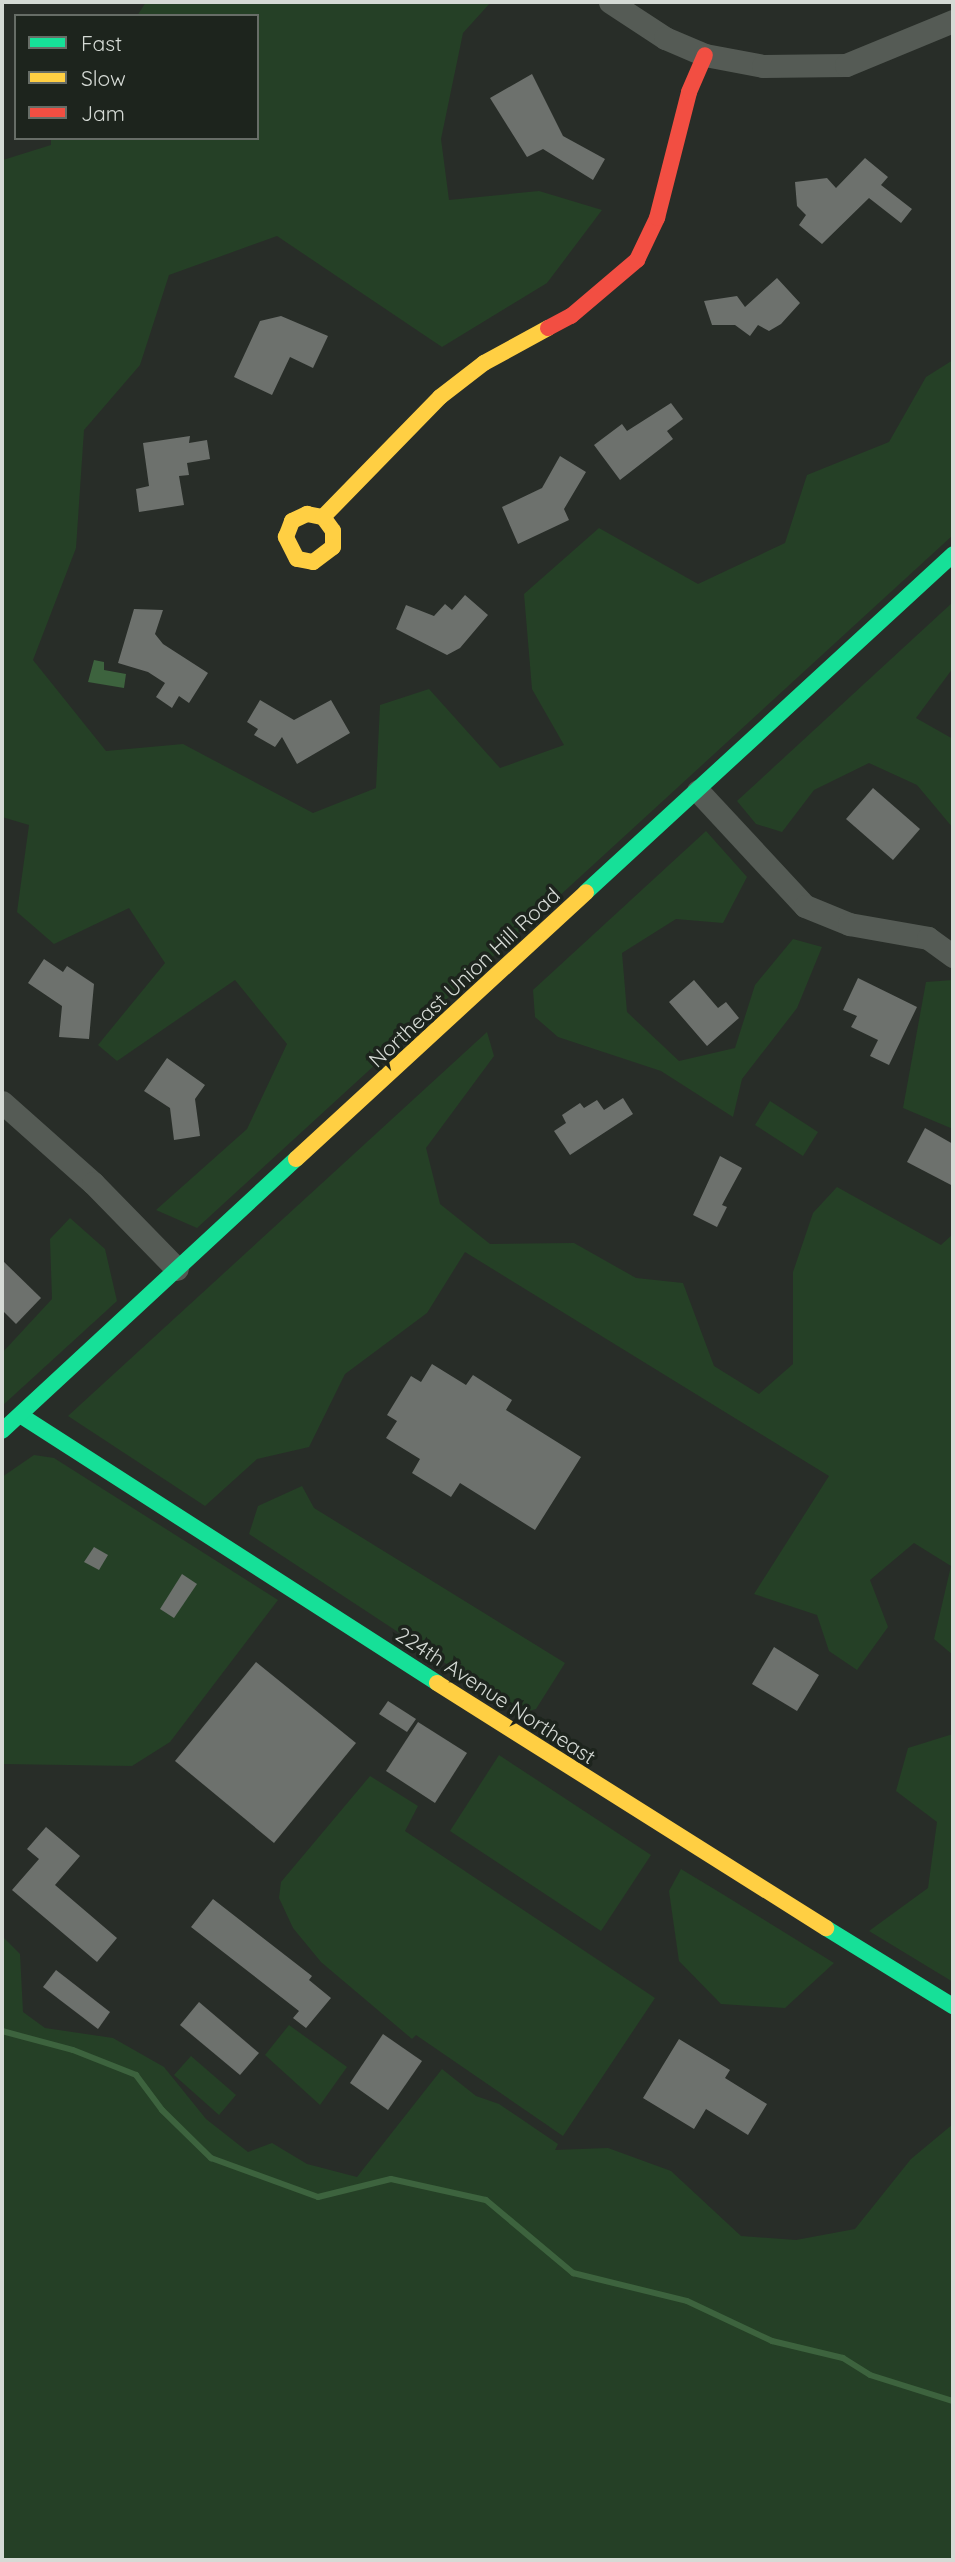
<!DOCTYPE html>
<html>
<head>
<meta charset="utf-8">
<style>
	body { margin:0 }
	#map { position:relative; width:955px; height:2562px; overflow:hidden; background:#282d28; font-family:Quicksand,sans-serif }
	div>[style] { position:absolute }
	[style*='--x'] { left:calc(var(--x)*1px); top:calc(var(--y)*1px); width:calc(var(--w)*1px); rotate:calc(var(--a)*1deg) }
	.green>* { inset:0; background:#254026 }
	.water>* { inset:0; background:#3d633e }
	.stream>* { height:6px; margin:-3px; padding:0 3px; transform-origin:3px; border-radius:3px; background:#3d633e }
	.building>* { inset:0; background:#6d716d }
	.street>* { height:23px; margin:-11.5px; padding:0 11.5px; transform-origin:11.5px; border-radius:11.5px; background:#555b55 }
	.fast>* { height:16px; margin:-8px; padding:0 8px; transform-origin:8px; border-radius:8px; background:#16e098 }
	.slow>* { height:16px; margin:-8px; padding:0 8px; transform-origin:8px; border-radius:8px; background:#ffcf43 }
	.jam>* { height:16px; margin:-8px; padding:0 8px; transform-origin:8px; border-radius:8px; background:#f24e42 }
	span { translate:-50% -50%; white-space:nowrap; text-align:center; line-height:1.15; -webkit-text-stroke:7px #1d241d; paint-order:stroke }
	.street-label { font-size:21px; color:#d5dad5 }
	.frame { position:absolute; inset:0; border:4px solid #d5dad5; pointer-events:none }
	.legend { position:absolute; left:14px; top:14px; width:245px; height:126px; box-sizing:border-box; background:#1d241d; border:2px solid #676d67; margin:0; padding:9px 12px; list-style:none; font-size:21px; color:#d5dad5 }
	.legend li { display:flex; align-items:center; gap:14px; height:35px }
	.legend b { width:35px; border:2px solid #676d67 }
</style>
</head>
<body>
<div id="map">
	<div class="green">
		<i style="clip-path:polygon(146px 2px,491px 2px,463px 33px,441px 139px,449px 200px,539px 191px,602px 210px,547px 283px,442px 347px,277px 236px,169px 275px,140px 365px,84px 430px,76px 548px,33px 660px,106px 751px,183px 744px,313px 813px,376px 788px,380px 705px,429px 689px,500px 768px,564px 745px,532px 689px,524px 594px,599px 528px,698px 584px,785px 543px,807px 475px,889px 442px,926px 377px,953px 360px,953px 535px,197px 1228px,156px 1210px,247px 1129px,287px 1044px,235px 980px,117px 1061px,98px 1045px,165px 963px,129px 908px,54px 944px,17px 912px,29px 825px,2px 817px,3px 160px,51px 145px,51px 138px,257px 138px,257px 16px,137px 16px)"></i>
		<i style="clip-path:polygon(953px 602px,953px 668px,916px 718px,953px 739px,953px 828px,917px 785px,869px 763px,814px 790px,782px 832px,756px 824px,737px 801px)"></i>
		<i style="clip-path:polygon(706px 831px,747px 877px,723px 923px,676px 919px,622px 953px,627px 1012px,679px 1061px,735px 1048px,755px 985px,793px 939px,822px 947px,797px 1008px,742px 1079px,733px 1117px,661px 1071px,558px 1037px,535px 1017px,533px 990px)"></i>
		<i style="clip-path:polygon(953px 980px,953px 1129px,903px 1108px,926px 982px)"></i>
		<i style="clip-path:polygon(487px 1032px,494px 1056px,426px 1148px,440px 1204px,490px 1244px,574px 1243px,636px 1278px,683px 1283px,714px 1366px,759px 1394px,793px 1364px,793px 1272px,813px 1213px,837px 1187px,941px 1245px,953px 1234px,953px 1655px,934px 1639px,951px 1566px,914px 1543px,870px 1580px,888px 1627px,857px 1670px,829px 1651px,817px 1615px,754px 1594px,829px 1476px,465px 1252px,427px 1313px,345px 1374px,309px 1447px,257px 1459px,205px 1506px,68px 1416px)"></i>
		<i style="clip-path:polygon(770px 1101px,818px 1132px,803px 1156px,755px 1125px)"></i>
		<i style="clip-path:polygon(70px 1218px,105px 1249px,117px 1301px,2px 1406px,2px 1353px,52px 1299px,50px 1239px)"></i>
		<i style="clip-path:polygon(34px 1455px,54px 1458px,278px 1600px,170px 1742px,132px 1766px,2px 1764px,2px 1477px)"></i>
		<i style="clip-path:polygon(302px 1486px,314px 1508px,565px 1663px,536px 1709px,521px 1713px,249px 1534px,258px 1506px)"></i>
		<i style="clip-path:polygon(953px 1734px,953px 1982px,869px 1931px,928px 1888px,937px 1822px,896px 1791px,908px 1748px)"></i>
		<i style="clip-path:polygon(499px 1755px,651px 1855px,601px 1931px,450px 1831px)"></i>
		<i style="clip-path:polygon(370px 1776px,418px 1806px,405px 1831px,655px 1998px,563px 2136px,416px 2035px,412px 2039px,321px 1962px,293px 1928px,279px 1898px,281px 1882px)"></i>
		<i style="clip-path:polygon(681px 1869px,724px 1895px,834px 1963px,785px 2008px,721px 2004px,679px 1961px,669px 1891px)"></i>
		<i style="clip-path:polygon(2px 1936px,20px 1954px,23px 2012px,45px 2028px,113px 2038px,164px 2067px,206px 2119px,248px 2152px,272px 2143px,307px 2164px,357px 2177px,442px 2069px,476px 2096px,499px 2104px,558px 2144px,555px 2150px,608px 2148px,671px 2171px,741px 2236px,796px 2240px,855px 2229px,911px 2159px,953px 2124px,953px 2560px,2px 2560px)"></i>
		<i style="clip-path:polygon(289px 2025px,347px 2067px,320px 2105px,265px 2055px)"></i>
		<i style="clip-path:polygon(191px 2056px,236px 2095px,219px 2115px,174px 2075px)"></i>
	</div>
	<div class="water">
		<i style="clip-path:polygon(94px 660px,104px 662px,104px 670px,126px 674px,124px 688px,88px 682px)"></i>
	</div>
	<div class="stream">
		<i style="--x:2;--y:2031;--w:73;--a:15"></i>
		<i style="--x:73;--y:2050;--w:68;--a:21.6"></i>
		<i style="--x:136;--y:2075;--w:44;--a:53.4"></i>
		<i style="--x:162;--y:2110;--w:69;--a:44.4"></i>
		<i style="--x:211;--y:2158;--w:114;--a:20"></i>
		<i style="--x:318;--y:2197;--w:75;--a:-13.9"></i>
		<i style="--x:391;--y:2179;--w:97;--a:12.5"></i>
		<i style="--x:486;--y:2200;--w:114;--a:40"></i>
		<i style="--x:573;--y:2273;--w:117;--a:13.8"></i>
		<i style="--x:687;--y:2301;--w:94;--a:25.2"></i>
		<i style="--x:772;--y:2341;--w:73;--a:13.5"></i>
		<i style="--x:843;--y:2358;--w:32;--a:32"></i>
		<i style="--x:870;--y:2375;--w:87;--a:17.4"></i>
	</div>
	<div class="building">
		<i style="clip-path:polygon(532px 74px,563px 136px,605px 159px,593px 180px,543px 149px,527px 157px,490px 98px)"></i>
		<i style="clip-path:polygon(865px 158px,888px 177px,881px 185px,912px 209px,901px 223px,869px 198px,822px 244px,799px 225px,806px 215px,797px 206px,795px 182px,827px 178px,836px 188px)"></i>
		<i style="clip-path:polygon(777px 278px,800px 303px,781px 324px,769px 331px,758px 325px,750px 336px,735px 325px,712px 325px,704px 301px,737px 296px,745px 307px)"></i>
		<i style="clip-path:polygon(281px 316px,328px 336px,313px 368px,290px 357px,272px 395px,234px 377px,260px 321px)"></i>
		<i style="clip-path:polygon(671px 403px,683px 419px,667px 431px,673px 439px,620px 480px,594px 445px,622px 424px,627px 431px)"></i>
		<i style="clip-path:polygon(190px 436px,189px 443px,207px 440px,210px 459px,187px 463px,189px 475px,179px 476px,184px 505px,139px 512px,136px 489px,149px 486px,143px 443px)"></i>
		<i style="clip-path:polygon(560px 456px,586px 472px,564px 509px,569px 520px,518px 544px,502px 507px,542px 488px)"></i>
		<i style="clip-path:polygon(465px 595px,488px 615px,460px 648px,447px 655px,396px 629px,406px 605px,434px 616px,445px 604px,452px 610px)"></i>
		<i style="clip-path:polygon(134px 609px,163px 610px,155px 634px,163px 644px,208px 673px,189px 703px,179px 696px,172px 708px,156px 697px,165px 683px,148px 672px,118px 663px)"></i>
		<i style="clip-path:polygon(260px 700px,294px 720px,331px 700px,350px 733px,297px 764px,282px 737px,275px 747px,254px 735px,258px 729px,247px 722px)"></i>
		<i style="clip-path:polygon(873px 788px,920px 829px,893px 860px,846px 819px)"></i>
		<i style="clip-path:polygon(44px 959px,63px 972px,67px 966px,94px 984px,89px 1039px,59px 1037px,62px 1006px,28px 983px)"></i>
		<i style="clip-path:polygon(858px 978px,917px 1007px,889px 1065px,870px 1056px,878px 1040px,851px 1027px,857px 1016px,843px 1010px)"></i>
		<i style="clip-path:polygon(694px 980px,718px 1008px,726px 1002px,739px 1018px,707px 1046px,669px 1002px)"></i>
		<i style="clip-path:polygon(167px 1058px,205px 1085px,195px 1099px,200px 1136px,174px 1140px,170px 1108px,144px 1091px)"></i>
		<i style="clip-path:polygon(623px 1098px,633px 1114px,570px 1155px,554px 1131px,566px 1123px,562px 1115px,580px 1103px,584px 1108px,597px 1100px,604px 1110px)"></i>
		<i style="clip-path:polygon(925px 1128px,953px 1144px,953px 1186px,907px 1162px)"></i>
		<i style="clip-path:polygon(720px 1156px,742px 1168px,722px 1205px,727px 1207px,717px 1227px,693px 1215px)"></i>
		<i style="clip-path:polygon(2px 1260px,41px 1298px,16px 1324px,2px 1310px)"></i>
		<i style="clip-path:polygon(432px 1364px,466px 1385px,473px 1375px,512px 1400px,506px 1410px,581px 1457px,535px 1530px,460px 1483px,451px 1497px,412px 1473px,420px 1459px,386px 1438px,397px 1421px,387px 1415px,411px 1376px,421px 1382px)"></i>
		<i style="clip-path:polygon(94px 1547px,108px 1555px,99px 1570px,84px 1562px)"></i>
		<i style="clip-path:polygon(182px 1574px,197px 1584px,174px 1618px,160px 1609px)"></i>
		<i style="clip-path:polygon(774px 1647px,819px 1675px,797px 1711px,752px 1684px)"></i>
		<i style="clip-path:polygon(256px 1662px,356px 1743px,274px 1843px,175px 1761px)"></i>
		<i style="clip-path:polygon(388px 1701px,416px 1719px,407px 1732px,379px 1714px)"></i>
		<i style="clip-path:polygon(418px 1722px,467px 1753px,435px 1803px,386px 1771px)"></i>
		<i style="clip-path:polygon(46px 1827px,80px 1856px,55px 1885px,117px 1938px,97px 1962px,12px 1890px,39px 1859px,27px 1849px)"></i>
		<i style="clip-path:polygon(213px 1899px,312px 1976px,309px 1980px,331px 1998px,306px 2028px,293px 2018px,299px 2011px,191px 1927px)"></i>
		<i style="clip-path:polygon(56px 1970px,110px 2012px,98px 2029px,43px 1987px)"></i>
		<i style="clip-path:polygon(199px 2002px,259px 2053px,240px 2075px,180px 2025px)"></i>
		<i style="clip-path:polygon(383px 2034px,422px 2061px,388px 2110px,350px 2083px)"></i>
		<i style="clip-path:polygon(679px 2039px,730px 2070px,725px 2078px,767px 2104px,748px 2135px,706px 2109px,694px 2129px,643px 2098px)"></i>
	</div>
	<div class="street">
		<i style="--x:610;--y:2;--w:66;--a:33.2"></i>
		<i style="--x:665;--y:38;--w:43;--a:23"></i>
		<i style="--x:705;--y:55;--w:59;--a:10.7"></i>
		<i style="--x:763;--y:66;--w:83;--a:-0.7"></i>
		<i style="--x:846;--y:65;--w:116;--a:-22.4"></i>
		<i style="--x:698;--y:791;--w:157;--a:47.1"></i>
		<i style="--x:805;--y:906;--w:48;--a:22.2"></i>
		<i style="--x:849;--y:924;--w:80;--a:10"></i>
		<i style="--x:928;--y:938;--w:31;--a:36"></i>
		<i style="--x:2;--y:1102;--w:122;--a:41.7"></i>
		<i style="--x:93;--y:1183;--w:120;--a:45.7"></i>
	</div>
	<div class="fast">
		<i style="--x:586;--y:892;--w:499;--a:-42.6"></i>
		<i style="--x:20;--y:1415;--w:496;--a:32.7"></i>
		<i style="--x:2;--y:1431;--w:401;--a:-42.8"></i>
		<i style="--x:826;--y:1928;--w:149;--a:31.6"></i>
	</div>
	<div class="slow">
		<i style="--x:323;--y:517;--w:17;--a:54"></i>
		<i style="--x:333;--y:531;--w:16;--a:90"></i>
		<i style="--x:333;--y:547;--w:25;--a:143"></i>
		<i style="--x:313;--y:562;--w:16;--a:-169"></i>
		<i style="--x:297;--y:559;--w:25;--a:-117"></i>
		<i style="--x:286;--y:537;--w:17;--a:-69"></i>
		<i style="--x:292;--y:521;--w:17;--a:-25"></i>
		<i style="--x:307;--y:514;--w:16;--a:11"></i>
		<i style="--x:323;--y:517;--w:168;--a:-45.7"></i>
		<i style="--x:440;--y:397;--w:56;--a:-37.7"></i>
		<i style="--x:484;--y:363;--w:73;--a:-28.7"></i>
		<i style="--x:296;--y:1159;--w:394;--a:-42.6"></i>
		<i style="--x:437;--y:1683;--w:460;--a:32.2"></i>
	</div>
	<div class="jam">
		<i style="--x:548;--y:328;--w:26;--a:-28"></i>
		<i style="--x:571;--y:316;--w:87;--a:-40.3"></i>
		<i style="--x:637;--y:260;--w:47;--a:-64.5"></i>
		<i style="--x:657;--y:218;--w:130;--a:-75.7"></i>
		<i style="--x:689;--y:92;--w:40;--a:-66.6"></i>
	</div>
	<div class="street-label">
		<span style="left:464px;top:977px;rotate:-43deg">Northeast Union Hill Road</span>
		<span style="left:496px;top:1695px;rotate:33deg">224th Avenue Northeast</span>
	</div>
	<div class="frame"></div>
	<ul class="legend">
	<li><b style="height:9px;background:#16e098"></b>Fast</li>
	<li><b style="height:9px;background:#ffcf43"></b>Slow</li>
	<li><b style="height:9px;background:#f24e42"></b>Jam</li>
	</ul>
</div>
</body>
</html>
